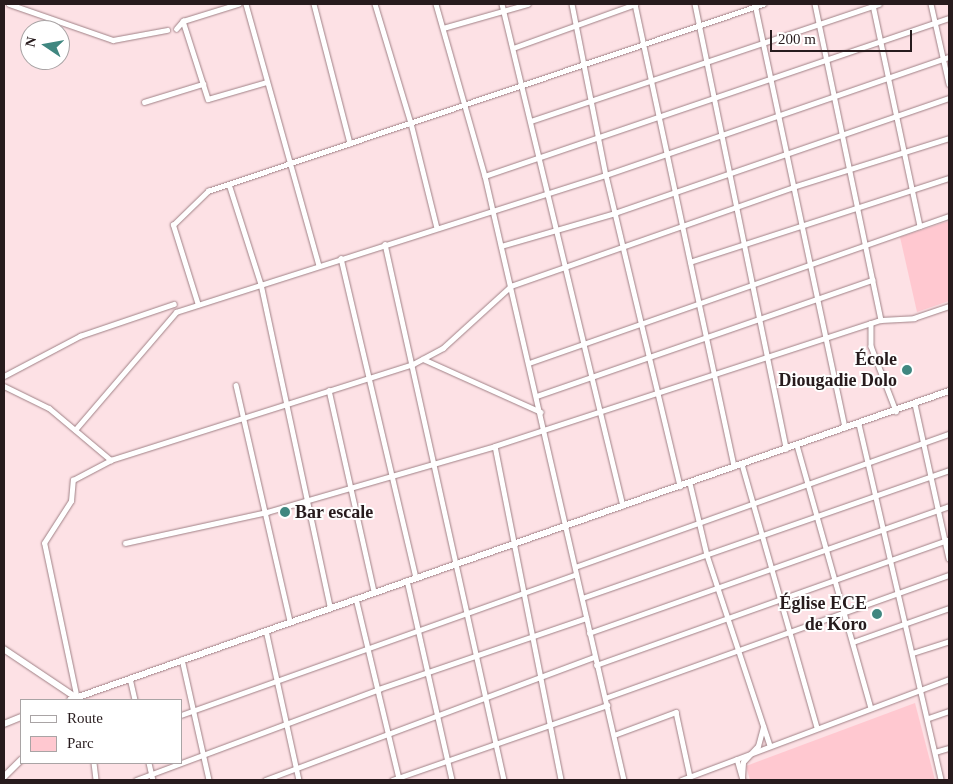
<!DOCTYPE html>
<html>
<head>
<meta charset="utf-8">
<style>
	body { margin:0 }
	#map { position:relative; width:953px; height:784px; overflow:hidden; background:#fde1e5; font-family:Georgia,serif }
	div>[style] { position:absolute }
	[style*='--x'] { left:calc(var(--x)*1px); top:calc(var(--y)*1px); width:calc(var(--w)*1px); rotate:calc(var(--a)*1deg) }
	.green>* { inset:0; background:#ffc8d0 }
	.roads { filter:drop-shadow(0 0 1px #a08186) drop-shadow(0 0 1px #a08186) }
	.minor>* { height:4.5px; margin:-2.25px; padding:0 2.25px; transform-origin:2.25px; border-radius:2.25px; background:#fff }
	.tertiary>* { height:5.5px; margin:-2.75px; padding:0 2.75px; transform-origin:2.75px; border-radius:2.75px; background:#fff }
	.dots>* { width:14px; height:14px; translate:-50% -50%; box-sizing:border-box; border:2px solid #fff; border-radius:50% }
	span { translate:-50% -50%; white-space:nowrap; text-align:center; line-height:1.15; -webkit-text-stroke:4px #fff; paint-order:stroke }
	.poi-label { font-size:18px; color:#271b1d; font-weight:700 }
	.right { translate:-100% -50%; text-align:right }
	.left { translate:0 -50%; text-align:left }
	.frame { position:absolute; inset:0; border:5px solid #271b1d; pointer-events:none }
	.legend { position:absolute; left:20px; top:699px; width:162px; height:65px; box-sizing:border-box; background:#fff; border:1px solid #a9a4a5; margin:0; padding:6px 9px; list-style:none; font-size:15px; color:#271b1d }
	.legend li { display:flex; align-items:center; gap:10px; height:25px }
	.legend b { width:25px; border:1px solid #a9a4a5 }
	.north { position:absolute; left:20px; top:20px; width:50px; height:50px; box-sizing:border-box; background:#fff; border:1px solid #a9a4a5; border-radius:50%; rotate:282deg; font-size:14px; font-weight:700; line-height:20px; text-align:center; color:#271b1d }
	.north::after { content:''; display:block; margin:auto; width:18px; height:22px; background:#408780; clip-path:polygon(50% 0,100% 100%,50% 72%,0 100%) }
	.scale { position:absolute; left:770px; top:30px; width:142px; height:22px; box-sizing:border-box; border:2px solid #271b1d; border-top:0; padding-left:6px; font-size:15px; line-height:18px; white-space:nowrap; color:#271b1d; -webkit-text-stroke:4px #fff; paint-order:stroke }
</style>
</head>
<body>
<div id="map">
	<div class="green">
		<i style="clip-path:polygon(949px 221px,949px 301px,917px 312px,900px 237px)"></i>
		<i style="clip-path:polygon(915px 703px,935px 780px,750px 780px,746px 766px)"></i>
	</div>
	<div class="roads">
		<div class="minor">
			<i style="--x:9;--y:4;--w:110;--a:19.1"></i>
			<i style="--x:113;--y:40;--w:55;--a:-10.5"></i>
			<i style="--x:246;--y:4;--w:271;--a:74.4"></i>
			<i style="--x:314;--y:4;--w:144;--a:75.5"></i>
			<i style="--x:375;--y:4;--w:124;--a:73.2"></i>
			<i style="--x:411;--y:123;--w:108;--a:76.1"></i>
			<i style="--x:436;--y:4;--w:179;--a:74.1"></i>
			<i style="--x:485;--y:176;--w:490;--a:-18.8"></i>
			<i style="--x:502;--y:4;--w:516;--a:76.45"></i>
			<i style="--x:572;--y:4;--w:174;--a:78.8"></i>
			<i style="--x:606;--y:175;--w:320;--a:76.6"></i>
			<i style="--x:695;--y:4;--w:454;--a:78.4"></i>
			<i style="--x:755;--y:4;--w:433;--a:78"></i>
			<i style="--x:815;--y:4;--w:323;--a:78.2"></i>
			<i style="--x:931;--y:4;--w:82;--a:77.3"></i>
			<i style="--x:873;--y:5;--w:226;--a:78"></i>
			<i style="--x:183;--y:21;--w:82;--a:72.2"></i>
			<i style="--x:208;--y:99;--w:61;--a:-16.1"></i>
			<i style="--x:443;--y:28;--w:88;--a:-15.8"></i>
			<i style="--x:176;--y:29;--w:11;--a:-49"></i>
			<i style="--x:183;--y:21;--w:58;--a:-17.2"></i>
			<i style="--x:513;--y:48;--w:130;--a:-19.8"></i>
			<i style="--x:635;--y:4;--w:473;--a:77.9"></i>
			<i style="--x:144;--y:102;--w:62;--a:-17"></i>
			<i style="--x:531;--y:121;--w:367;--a:-18.6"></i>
			<i style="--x:485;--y:176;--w:620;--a:77.04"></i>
			<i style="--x:229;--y:184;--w:105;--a:72.3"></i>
			<i style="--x:261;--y:284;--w:330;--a:77.9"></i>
			<i style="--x:385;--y:244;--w:549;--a:77.48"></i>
			<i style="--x:501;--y:246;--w:119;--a:-16.1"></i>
			<i style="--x:615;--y:213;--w:353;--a:-19"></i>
			<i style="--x:341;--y:258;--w:328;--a:76.8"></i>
			<i style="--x:690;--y:262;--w:272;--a:-18"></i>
			<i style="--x:198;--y:305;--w:84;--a:-107.4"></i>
			<i style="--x:173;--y:225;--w:49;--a:-44.2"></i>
			<i style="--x:208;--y:191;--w:586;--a:-18.62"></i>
			<i style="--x:871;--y:323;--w:23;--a:90"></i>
			<i style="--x:871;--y:346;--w:70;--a:69"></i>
			<i style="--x:423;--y:359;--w:129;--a:24.2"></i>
			<i style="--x:529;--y:363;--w:445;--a:-19.3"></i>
			<i style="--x:4;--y:376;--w:86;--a:-27.8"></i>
			<i style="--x:80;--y:336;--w:99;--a:-18.8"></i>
			<i style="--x:236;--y:385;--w:242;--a:77.1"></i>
			<i style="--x:4;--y:386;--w:50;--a:26.1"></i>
			<i style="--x:49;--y:408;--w:81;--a:40"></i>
			<i style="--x:329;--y:390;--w:207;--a:77.4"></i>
			<i style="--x:537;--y:396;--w:355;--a:-19.1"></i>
			<i style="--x:915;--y:404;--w:158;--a:77.6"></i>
			<i style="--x:859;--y:424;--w:365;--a:77"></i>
			<i style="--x:75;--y:430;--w:155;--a:-49.4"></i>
			<i style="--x:176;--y:312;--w:451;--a:-17.7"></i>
			<i style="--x:606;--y:175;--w:363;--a:-19"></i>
			<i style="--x:797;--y:445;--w:273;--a:74.3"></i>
			<i style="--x:495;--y:446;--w:340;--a:78.8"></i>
			<i style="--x:742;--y:464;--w:274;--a:74.1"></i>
			<i style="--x:690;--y:483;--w:74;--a:76.7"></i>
			<i style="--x:707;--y:555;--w:201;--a:71.7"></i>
			<i style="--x:125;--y:543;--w:145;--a:-12.3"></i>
			<i style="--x:267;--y:512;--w:237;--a:-16.1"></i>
			<i style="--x:495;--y:446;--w:406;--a:-18.1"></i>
			<i style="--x:881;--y:320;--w:33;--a:-3"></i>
			<i style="--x:914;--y:318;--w:37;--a:-19"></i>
			<i style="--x:575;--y:567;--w:397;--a:-19.6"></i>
			<i style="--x:407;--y:580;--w:205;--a:77.3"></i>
			<i style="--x:356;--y:598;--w:186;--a:76.6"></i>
			<i style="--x:582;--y:598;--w:389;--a:-19.2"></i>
			<i style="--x:266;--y:630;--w:154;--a:77.6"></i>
			<i style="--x:589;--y:633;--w:382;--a:-19.4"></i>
			<i style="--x:853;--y:642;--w:102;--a:-19.5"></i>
			<i style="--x:913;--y:653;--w:38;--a:-18"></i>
			<i style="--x:182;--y:659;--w:124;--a:77.4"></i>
			<i style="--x:596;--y:665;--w:375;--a:-19.6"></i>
			<i style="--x:130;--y:678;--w:23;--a:77"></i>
			<i style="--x:605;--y:698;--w:365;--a:-19.7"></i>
			<i style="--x:77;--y:699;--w:159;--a:-101.9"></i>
			<i style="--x:44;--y:543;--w:50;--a:-57.3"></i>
			<i style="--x:71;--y:501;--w:21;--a:-85"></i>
			<i style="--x:73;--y:480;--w:43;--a:-27.8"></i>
			<i style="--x:111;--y:460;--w:317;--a:-17.6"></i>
			<i style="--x:413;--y:364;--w:34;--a:-28"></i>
			<i style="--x:443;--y:348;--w:92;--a:-42.4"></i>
			<i style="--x:511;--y:286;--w:299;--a:-19.3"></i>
			<i style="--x:793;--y:187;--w:164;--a:-17.4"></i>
			<i style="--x:181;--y:715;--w:419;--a:-19.6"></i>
			<i style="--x:929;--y:718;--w:21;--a:-19"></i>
			<i style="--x:614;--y:735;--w:66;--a:-20.4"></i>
			<i style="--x:676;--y:712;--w:66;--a:77.8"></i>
			<i style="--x:935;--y:752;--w:15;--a:-16"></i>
			<i style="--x:737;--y:759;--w:22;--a:74"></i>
			<i style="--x:94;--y:763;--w:17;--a:83"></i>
			<i style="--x:149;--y:763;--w:17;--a:77"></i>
			<i style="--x:742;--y:777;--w:15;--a:-86"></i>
			<i style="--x:743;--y:762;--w:22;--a:-47"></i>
			<i style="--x:758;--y:746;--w:20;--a:-75"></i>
			<i style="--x:136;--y:780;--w:259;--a:-20.5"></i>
			<i style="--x:379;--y:689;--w:219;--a:-18.9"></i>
			<i style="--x:265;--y:780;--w:351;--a:-20.5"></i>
			<i style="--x:392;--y:780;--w:228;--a:-19.2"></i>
			<i style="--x:681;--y:780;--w:286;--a:-20.6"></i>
		</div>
		<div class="tertiary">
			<i style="--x:4;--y:649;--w:88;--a:33.9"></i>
			<i style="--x:70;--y:700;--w:932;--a:-19.37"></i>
			<i style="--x:4;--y:724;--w:18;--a:-22"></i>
			<i style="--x:4;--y:777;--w:24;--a:-45"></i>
		</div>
	</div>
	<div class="dots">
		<i style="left:907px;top:370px;background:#408780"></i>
		<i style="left:285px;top:512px;background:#408780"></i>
		<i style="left:877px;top:614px;background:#408780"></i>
	</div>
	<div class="poi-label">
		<span class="right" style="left:897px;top:370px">École<br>Diougadie Dolo</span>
		<span class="left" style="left:295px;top:512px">Bar escale</span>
		<span class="right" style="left:867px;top:614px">Église ECE<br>de Koro</span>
	</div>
	<div class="frame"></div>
	<ul class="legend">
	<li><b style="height:6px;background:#fff"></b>Route</li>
	<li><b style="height:14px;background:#ffc8d0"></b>Parc</li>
	</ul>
	<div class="north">N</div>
	<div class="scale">200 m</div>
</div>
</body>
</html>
